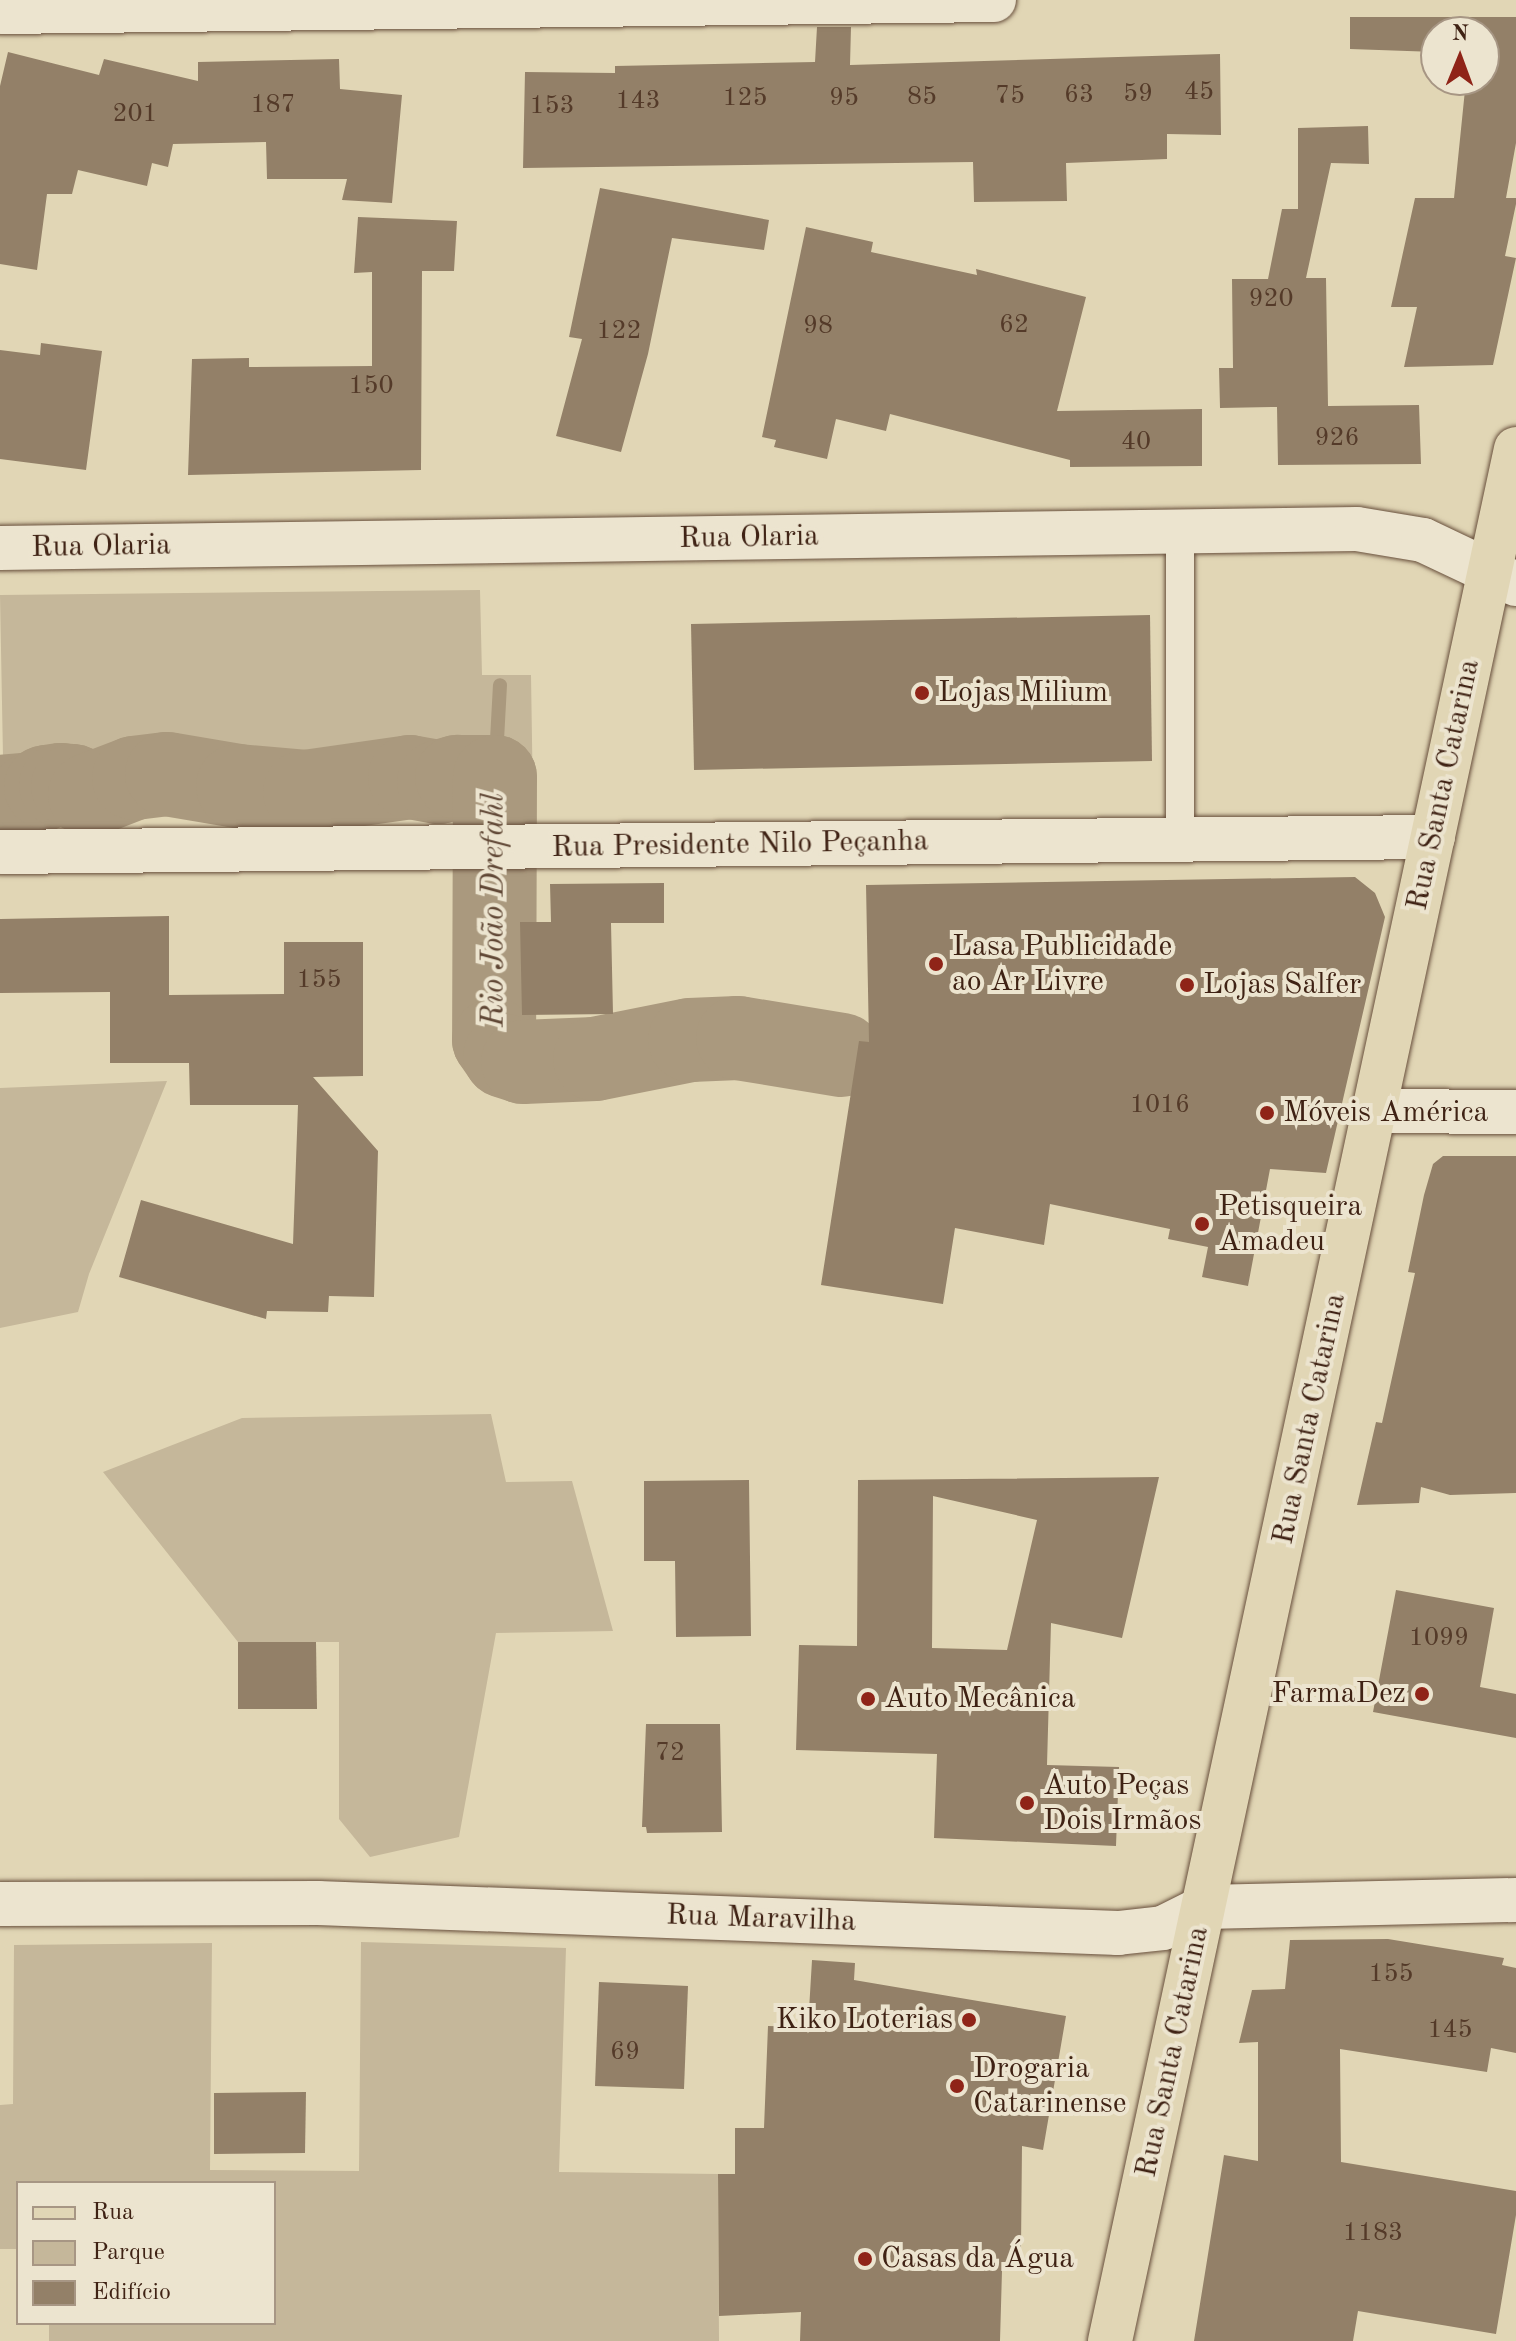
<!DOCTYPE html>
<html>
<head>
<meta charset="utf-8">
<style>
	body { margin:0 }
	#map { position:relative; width:1516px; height:2341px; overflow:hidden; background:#e1d6b5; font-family:"Old Standard TT",serif }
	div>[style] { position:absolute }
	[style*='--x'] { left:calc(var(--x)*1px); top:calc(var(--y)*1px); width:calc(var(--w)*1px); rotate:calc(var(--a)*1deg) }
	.green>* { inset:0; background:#c5b79a }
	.stream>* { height:14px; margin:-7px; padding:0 7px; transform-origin:7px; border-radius:7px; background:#aa997e }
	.river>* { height:84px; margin:-42px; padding:0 42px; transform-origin:42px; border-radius:42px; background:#aa997e }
	.building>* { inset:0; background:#938068 }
	.roads { filter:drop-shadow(0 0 2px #684f3c) drop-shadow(0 0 2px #684f3c) }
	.lane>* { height:28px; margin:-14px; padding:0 14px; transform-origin:14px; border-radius:14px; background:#ece4cf }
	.street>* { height:44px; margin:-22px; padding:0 22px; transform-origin:22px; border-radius:22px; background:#ece4cf }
	.secondary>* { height:44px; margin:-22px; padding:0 22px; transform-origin:22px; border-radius:22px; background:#ece4cf }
	.primary>* { height:44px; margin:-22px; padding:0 22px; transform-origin:22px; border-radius:22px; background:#e1d6b5 }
	.dots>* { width:22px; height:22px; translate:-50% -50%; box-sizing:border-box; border:4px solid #ece4cf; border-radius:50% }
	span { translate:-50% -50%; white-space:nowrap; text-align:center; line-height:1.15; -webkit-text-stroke:8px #ece4cf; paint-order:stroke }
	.number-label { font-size:26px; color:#543a29 }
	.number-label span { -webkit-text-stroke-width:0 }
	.street-label { font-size:30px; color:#3f2214 }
	.poi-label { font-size:30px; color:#3f2214 }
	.left { translate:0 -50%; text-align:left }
	.right { translate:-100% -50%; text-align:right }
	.water-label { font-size:32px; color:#5f4634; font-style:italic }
	.legend { position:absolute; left:16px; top:2181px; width:260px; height:144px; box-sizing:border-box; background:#ece4cf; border:2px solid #a79684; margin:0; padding:10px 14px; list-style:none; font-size:24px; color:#3f2214 }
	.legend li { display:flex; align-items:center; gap:16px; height:40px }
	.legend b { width:40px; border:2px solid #a79684 }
	.north { position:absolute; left:1420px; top:16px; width:80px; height:80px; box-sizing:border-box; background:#ece4cf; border:2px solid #a79684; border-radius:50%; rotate:1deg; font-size:22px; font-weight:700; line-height:32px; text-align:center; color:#3f2214 }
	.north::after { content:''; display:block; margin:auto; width:28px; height:36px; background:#8f2418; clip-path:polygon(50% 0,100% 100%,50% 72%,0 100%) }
</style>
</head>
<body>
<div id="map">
	<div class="green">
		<i style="clip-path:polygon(480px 590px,482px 675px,531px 675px,533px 804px,4px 811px,0 595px)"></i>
		<i style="clip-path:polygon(167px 1081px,89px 1274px,78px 1312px,0 1328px,0 1088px)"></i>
		<i style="clip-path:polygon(491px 1414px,506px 1482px,572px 1481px,613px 1631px,496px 1633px,459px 1837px,370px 1857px,339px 1819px,339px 1642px,238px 1642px,103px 1472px,242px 1418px)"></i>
		<i style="clip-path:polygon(361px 1942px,566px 1948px,559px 2172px,718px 2174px,719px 2341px,49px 2341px,49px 2323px,274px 2323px,274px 2183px,18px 2183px,18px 2249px,0 2249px,0 2105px,13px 2104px,14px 1945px,212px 1943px,210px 2170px,359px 2171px)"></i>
	</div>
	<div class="stream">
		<i style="--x:495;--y:777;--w:92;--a:-86.9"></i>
	</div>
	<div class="river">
		<i style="--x:0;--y:797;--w:33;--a:-5"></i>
		<i style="--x:33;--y:794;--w:15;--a:-28"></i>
		<i style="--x:46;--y:787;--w:15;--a:-8"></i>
		<i style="--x:61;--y:785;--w:12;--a:5"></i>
		<i style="--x:73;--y:786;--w:19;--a:28"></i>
		<i style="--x:90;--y:795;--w:47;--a:-21.1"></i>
		<i style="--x:134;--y:778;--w:33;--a:-7"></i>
		<i style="--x:167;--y:774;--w:72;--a:9.6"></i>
		<i style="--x:238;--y:786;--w:67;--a:5.1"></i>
		<i style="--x:305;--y:792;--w:106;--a:-8.1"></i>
		<i style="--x:410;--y:777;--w:29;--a:10"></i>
		<i style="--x:439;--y:782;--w:19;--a:-16"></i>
		<i style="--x:457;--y:777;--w:38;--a:0"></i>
		<i style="--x:495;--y:777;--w:263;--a:90.2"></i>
		<i style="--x:494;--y:1040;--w:19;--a:55"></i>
		<i style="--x:505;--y:1056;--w:19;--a:18"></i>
		<i style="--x:523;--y:1062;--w:72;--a:-2.4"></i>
		<i style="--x:595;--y:1059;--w:97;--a:-11.3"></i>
		<i style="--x:690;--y:1040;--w:48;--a:-2.4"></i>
		<i style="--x:738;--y:1038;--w:105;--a:9.3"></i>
	</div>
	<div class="building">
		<i style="clip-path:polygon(1350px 17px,1516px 17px,1516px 143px,1506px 198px,1516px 198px,1516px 204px,1505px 256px,1516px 258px,1493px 365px,1404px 367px,1417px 307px,1391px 307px,1415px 198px,1454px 198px,1466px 80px,1484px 80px,1484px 32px,1436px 32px,1436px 52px,1350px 49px)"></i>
		<i style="clip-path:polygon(817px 27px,851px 27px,850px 65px,1220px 54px,1221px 135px,1167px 134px,1167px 159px,1066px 163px,1067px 201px,974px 202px,973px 162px,523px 168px,525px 72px,615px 73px,615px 66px,815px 62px)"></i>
		<i style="clip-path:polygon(8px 52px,99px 75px,104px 59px,198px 81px,198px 62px,339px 59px,340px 89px,402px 95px,392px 203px,342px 200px,347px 179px,267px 179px,266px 142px,173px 144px,168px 167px,152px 163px,147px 186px,78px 170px,72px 194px,47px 194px,37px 270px,0 264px,0 86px)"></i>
		<i style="clip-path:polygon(1368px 126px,1369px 164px,1331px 163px,1306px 278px,1326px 278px,1328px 406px,1419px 405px,1421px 464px,1278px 465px,1277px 407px,1220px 408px,1219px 368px,1233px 368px,1232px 279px,1268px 279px,1282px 209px,1298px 209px,1298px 128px)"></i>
		<i style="clip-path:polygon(600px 188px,769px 220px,764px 250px,672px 238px,648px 354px,621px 452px,556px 436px,582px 339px,569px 337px)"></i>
		<i style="clip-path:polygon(358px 217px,457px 221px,454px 271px,422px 271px,421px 470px,188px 475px,192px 359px,249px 358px,249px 367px,372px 366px,372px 272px,354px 273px)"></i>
		<i style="clip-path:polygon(806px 227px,873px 242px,871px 252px,977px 275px,976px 269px,1086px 297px,1057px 411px,1202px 409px,1202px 466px,1070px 467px,1070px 460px,890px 414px,886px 431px,836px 419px,827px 459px,774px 447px,776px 440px,762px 437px)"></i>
		<i style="clip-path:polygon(41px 343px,102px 351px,86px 470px,0 459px,0 350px,40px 355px)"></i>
		<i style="clip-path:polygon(1150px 615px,1152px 761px,694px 770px,691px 624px)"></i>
		<i style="clip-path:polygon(1355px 877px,1375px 893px,1385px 917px,1326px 1173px,1270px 1169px,1248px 1286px,1202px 1277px,1208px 1247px,1168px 1239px,1170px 1229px,1050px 1204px,1044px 1245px,955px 1228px,943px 1304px,821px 1285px,859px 1041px,869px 1042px,866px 885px)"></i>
		<i style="clip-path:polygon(664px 883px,664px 923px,611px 923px,613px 1014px,522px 1015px,520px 922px,551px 922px,550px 884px)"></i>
		<i style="clip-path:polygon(169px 916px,169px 995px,284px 994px,284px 942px,363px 942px,363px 1076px,313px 1077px,378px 1151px,374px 1297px,329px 1296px,328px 1312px,267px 1311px,266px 1319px,119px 1277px,141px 1200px,293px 1244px,298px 1105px,190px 1105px,189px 1063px,110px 1063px,110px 992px,0 993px,0 919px)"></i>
		<i style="clip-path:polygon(1443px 1156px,1516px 1156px,1516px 1493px,1450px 1495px,1421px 1487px,1419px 1503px,1357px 1505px,1376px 1422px,1382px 1423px,1415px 1273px,1408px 1272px,1424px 1195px,1433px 1164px)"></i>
		<i style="clip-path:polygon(evenodd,1159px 1477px,1122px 1638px,1051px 1623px,1047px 1765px,1119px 1767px,1116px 1846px,934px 1838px,937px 1754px,796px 1750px,799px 1645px,857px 1646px,858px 1480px,1159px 1477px,933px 1496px,1037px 1520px,1007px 1650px,932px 1648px,933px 1496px)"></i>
		<i style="clip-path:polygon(749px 1480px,751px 1636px,676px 1637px,675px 1561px,644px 1561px,644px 1481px)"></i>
		<i style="clip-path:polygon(1396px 1590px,1494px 1608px,1480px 1687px,1516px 1694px,1516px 1738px,1373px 1712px)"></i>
		<i style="clip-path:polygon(238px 1642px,316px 1642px,317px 1709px,238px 1709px)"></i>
		<i style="clip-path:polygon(646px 1724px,720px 1724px,722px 1832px,647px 1833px,646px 1827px,642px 1827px)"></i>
		<i style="clip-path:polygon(1388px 1939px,1504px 1958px,1502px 1965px,1516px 1968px,1516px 2053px,1491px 2048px,1487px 2072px,1340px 2049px,1341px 2162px,1516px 2191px,1516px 2215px,1496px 2334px,1358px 2311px,1353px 2341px,1194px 2341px,1224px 2155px,1258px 2161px,1258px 2042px,1239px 2043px,1252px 1990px,1285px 1989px,1290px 1940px)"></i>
		<i style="clip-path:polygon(812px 1960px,855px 1963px,854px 1980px,1066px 2016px,1043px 2150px,1022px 2146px,1021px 2248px,1002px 2271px,1000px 2341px,800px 2341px,801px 2312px,719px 2316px,718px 2174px,735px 2174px,735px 2128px,764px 2128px,768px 2026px,808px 2027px)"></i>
		<i style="clip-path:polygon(599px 1982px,688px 1986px,684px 2089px,595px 2086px)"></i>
		<i style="clip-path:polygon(306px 2092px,305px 2153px,214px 2154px,214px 2093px)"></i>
	</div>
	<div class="roads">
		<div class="lane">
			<i style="--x:1180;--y:532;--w:308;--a:90"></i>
		</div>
		<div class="street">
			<i style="--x:0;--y:12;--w:994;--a:-0.69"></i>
			<i style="--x:0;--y:852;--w:1433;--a:-0.6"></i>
			<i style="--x:1376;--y:1111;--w:140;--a:0.4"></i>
			<i style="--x:0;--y:1904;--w:318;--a:-0.2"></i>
			<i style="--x:318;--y:1903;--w:801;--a:2.15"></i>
			<i style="--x:1118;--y:1933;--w:45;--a:-6.3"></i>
			<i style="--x:1163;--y:1928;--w:47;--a:-26.6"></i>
			<i style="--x:1205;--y:1907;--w:311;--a:-1.3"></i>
		</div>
		<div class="secondary">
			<i style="--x:0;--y:548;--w:1357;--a:-0.8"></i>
			<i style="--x:1357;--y:529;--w:67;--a:9.5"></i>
			<i style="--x:1423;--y:540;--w:103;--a:25.3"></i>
		</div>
		<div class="primary">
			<i style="--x:1110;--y:2341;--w:1935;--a:-77.89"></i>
		</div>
	</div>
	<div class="dots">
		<i style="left:922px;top:693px;background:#8f2418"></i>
		<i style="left:936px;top:964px;background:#8f2418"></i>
		<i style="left:1187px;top:985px;background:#8f2418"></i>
		<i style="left:1267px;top:1113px;background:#8f2418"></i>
		<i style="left:1202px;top:1224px;background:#8f2418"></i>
		<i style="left:1422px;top:1694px;background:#8f2418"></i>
		<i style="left:868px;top:1699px;background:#8f2418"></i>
		<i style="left:1027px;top:1803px;background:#8f2418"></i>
		<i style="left:969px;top:2020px;background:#8f2418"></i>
		<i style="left:957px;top:2086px;background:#8f2418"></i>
		<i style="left:865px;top:2259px;background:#8f2418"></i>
	</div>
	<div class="number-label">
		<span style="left:1199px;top:93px">45</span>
		<span style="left:1138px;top:95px">59</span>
		<span style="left:1079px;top:96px">63</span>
		<span style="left:1010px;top:97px">75</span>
		<span style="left:922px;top:98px">85</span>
		<span style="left:745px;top:99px">125</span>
		<span style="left:844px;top:99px">95</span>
		<span style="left:638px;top:102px">143</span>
		<span style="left:273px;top:106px">187</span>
		<span style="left:552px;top:107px">153</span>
		<span style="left:135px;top:115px">201</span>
		<span style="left:1271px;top:300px">920</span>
		<span style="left:1014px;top:326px">62</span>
		<span style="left:818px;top:327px">98</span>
		<span style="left:619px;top:332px">122</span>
		<span style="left:371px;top:387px">150</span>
		<span style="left:1337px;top:439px">926</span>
		<span style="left:1136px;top:443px">40</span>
		<span style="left:319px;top:981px">155</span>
		<span style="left:1160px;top:1106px">1016</span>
		<span style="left:1439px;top:1639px">1099</span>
		<span style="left:670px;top:1754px">72</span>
		<span style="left:1391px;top:1975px">155</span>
		<span style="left:1450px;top:2031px">145</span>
		<span style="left:625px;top:2053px">69</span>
		<span style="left:1373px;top:2234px">1183</span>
	</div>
	<div class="street-label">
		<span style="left:749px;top:538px;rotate:-1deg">Rua Olaria</span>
		<span style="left:101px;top:547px;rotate:-1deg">Rua Olaria</span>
		<span style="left:1444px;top:785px;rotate:-78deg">Rua Santa Catarina</span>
		<span style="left:740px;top:845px;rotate:-1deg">Rua Presidente Nilo Peçanha</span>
		<span style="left:1310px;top:1419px;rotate:-78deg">Rua Santa Catarina</span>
		<span style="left:761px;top:1919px;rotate:2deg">Rua Maravilha</span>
		<span style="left:1173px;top:2052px;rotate:-78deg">Rua Santa Catarina</span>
	</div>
	<div class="poi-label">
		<span class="left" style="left:938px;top:693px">Lojas Milium</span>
		<span class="left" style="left:952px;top:964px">Lasa Publicidade<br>ao Ar Livre</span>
		<span class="left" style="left:1203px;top:985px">Lojas Salfer</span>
		<span class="left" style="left:1283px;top:1113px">Móveis América</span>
		<span class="left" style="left:1218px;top:1224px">Petisqueira<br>Amadeu</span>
		<span class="right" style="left:1406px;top:1694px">FarmaDez</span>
		<span class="left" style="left:884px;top:1699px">Auto Mecânica</span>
		<span class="left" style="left:1043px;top:1803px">Auto Peças<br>Dois Irmãos</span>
		<span class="right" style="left:953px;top:2020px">Kiko Loterias</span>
		<span class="left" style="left:973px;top:2086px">Drogaria<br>Catarinense</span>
		<span class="left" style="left:881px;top:2259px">Casas da Água</span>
	</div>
	<div class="water-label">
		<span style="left:495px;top:910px;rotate:-90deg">Rio João Drefahl</span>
	</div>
	<ul class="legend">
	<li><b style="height:10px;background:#e1d6b5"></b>Rua</li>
	<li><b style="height:22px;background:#c5b79a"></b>Parque</li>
	<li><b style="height:22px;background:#938068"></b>Edifício</li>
	</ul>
	<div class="north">N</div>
</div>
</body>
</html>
